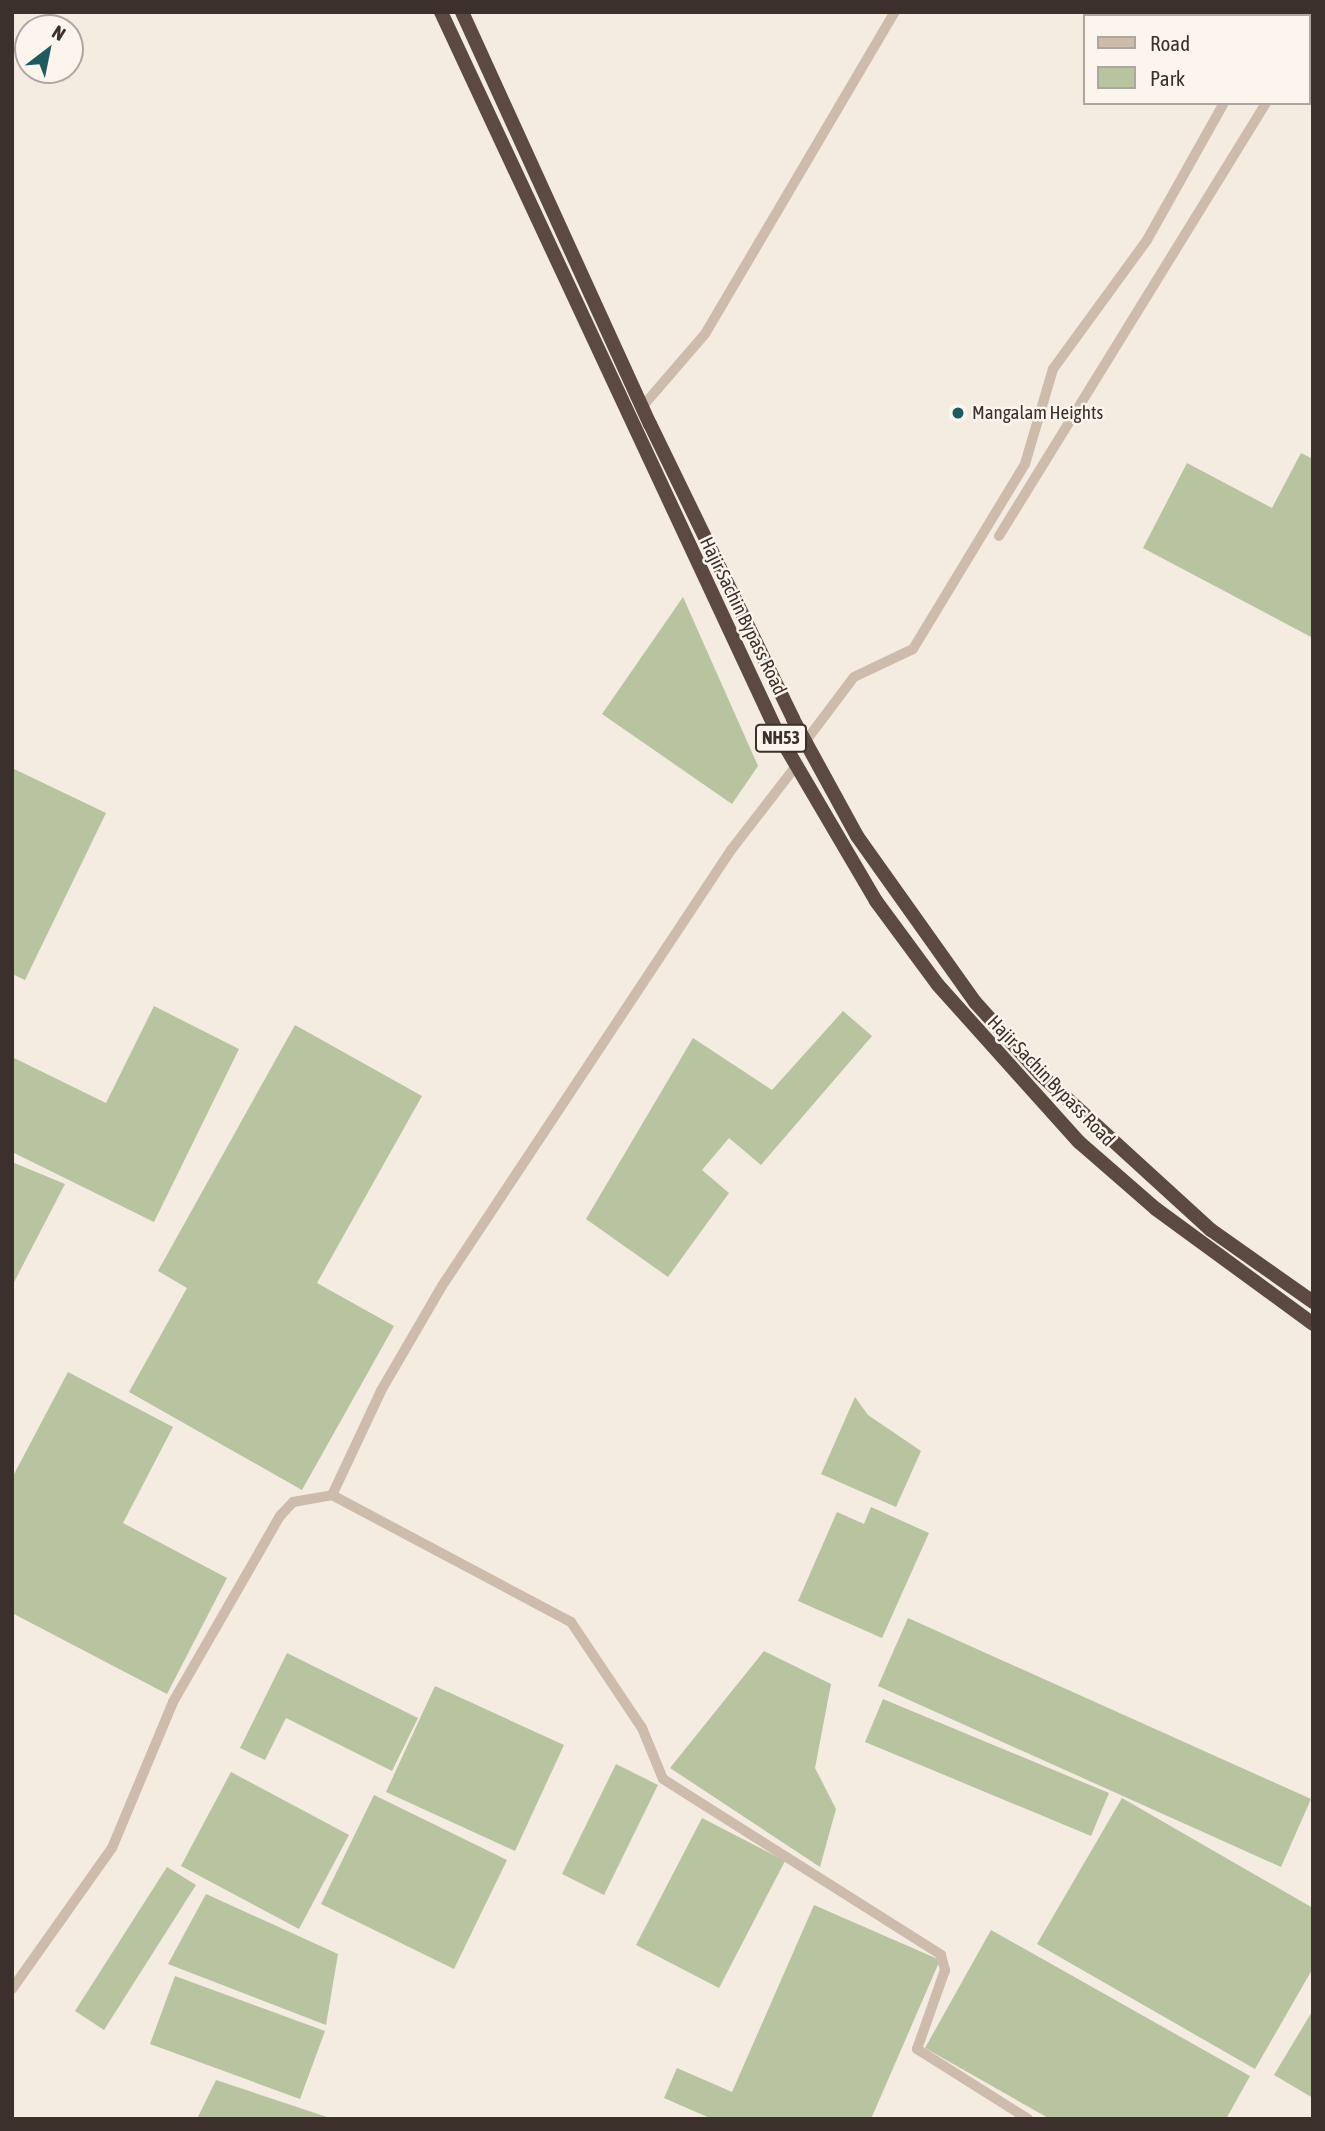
<!DOCTYPE html>
<html>
<head>
<meta charset="utf-8">
<style>
	body { margin:0 }
	#map { position:relative; width:1325px; height:2131px; overflow:hidden; background:#f4ebe1; font-family:"Asap Condensed",sans-serif }
	div>[style] { position:absolute }
	[style*='--x'] { left:calc(var(--x)*1px); top:calc(var(--y)*1px); width:calc(var(--w)*1px); rotate:calc(var(--a)*1deg) }
	.green>* { inset:0; background:#b8c4a0 }
	.minor>* { height:10px; margin:-5px; padding:0 5px; transform-origin:5px; border-radius:5px; background:#cdbbac }
	.highway>* { height:14px; margin:-7px; padding:0 7px; transform-origin:7px; border-radius:7px; background:#5c4a42 }
	.dots>* { width:19px; height:19px; translate:-50% -50%; box-sizing:border-box; border:4px solid #fbf5ee; border-radius:50% }
	span { translate:-50% -50%; white-space:nowrap; text-align:center; line-height:1.15; -webkit-text-stroke:5px #fbf5ee; paint-order:stroke }
	.shield-label span { padding:2px 5px; background:#fbf5ee; border:2px solid; border-radius:5px; -webkit-text-stroke-width:0 }
	.shield-label { font-size:18px; color:#3b302b; font-weight:700 }
	.poi-label { font-size:19px; color:#3b302b }
	.left { translate:0 -50%; text-align:left }
	.street-label { font-size:19px; color:#3b302b }
	.frame { position:absolute; inset:0; border:14px solid #3b302b; pointer-events:none }
	.legend { position:absolute; left:1083px; top:14px; width:228px; height:91px; box-sizing:border-box; background:#fbf5ee; border:2px solid #aea6a0; margin:0; padding:9px 12px; list-style:none; font-size:21px; color:#3b302b }
	.legend li { display:flex; align-items:center; gap:14px; height:35px }
	.legend b { width:35px; border:2px solid #aea6a0 }
	.north { position:absolute; left:14px; top:14px; width:70px; height:70px; box-sizing:border-box; background:#fbf5ee; border:2px solid #aea6a0; border-radius:50%; rotate:32deg; font-size:19px; font-weight:700; line-height:28px; text-align:center; color:#3b302b }
	.north::after { content:''; display:block; margin:auto; width:24px; height:32px; background:#1f5a5e; clip-path:polygon(50% 0,100% 100%,50% 72%,0 100%) }
</style>
</head>
<body>
<div id="map">
	<div class="green">
		<i style="clip-path:polygon(1301px 453px,1313px 459px,1313px 638px,1143px 548px,1187px 463px,1272px 508px)"></i>
		<i style="clip-path:polygon(683px 597px,758px 766px,732px 804px,602px 714px)"></i>
		<i style="clip-path:polygon(12px 768px,106px 813px,25px 980px,12px 974px)"></i>
		<i style="clip-path:polygon(154px 1006px,239px 1049px,154px 1222px,12px 1152px,12px 1057px,106px 1103px)"></i>
		<i style="clip-path:polygon(843px 1011px,872px 1036px,761px 1165px,729px 1138px,702px 1170px,729px 1193px,668px 1277px,586px 1219px,693px 1038px,772px 1090px)"></i>
		<i style="clip-path:polygon(295px 1025px,422px 1096px,317px 1283px,394px 1326px,302px 1490px,129px 1392px,187px 1288px,158px 1271px)"></i>
		<i style="clip-path:polygon(12px 1162px,65px 1184px,12px 1286px)"></i>
		<i style="clip-path:polygon(68px 1372px,173px 1427px,123px 1523px,227px 1578px,167px 1694px,12px 1613px,12px 1478px)"></i>
		<i style="clip-path:polygon(855px 1397px,868px 1415px,921px 1451px,896px 1507px,821px 1474px)"></i>
		<i style="clip-path:polygon(871px 1507px,929px 1533px,882px 1638px,798px 1601px,837px 1512px,864px 1524px)"></i>
		<i style="clip-path:polygon(908px 1618px,1311px 1799px,1281px 1867px,878px 1686px)"></i>
		<i style="clip-path:polygon(764px 1651px,831px 1684px,815px 1768px,836px 1809px,820px 1867px,670px 1768px)"></i>
		<i style="clip-path:polygon(287px 1653px,418px 1718px,392px 1771px,286px 1718px,265px 1760px,240px 1748px)"></i>
		<i style="clip-path:polygon(435px 1686px,564px 1745px,515px 1851px,386px 1792px)"></i>
		<i style="clip-path:polygon(883px 1699px,1109px 1793px,1091px 1836px,865px 1742px)"></i>
		<i style="clip-path:polygon(616px 1764px,658px 1785px,604px 1895px,562px 1874px)"></i>
		<i style="clip-path:polygon(231px 1772px,349px 1835px,299px 1929px,181px 1866px)"></i>
		<i style="clip-path:polygon(374px 1795px,507px 1860px,454px 1969px,321px 1904px)"></i>
		<i style="clip-path:polygon(1122px 1798px,1313px 1908px,1313px 1968px,1255px 2069px,1037px 1944px)"></i>
		<i style="clip-path:polygon(702px 1818px,785px 1861px,719px 1988px,636px 1945px)"></i>
		<i style="clip-path:polygon(167px 1867px,196px 1885px,104px 2030px,75px 2011px)"></i>
		<i style="clip-path:polygon(206px 1894px,338px 1954px,326px 2025px,168px 1964px)"></i>
		<i style="clip-path:polygon(814px 1905px,940px 1960px,871px 2119px,712px 2119px,664px 2098px,677px 2068px,732px 2092px)"></i>
		<i style="clip-path:polygon(991px 1930px,1250px 2076px,1226px 2119px,1050px 2119px,925px 2048px)"></i>
		<i style="clip-path:polygon(175px 1976px,325px 2031px,300px 2099px,150px 2044px)"></i>
		<i style="clip-path:polygon(1313px 2010px,1313px 2098px,1274px 2075px)"></i>
		<i style="clip-path:polygon(216px 2080px,333px 2119px,197px 2119px)"></i>
	</div>
	<div class="minor">
		<i style="--x:1277;--y:16;--w:4;--a:-63"></i>
		<i style="--x:1309;--y:33;--w:7;--a:-56"></i>
		<i style="--x:642;--y:407;--w:96;--a:-49.2"></i>
		<i style="--x:705;--y:334;--w:374;--a:-59.5"></i>
		<i style="--x:999;--y:536;--w:509;--a:-58.34"></i>
		<i style="--x:805;--y:742;--w:81;--a:-53"></i>
		<i style="--x:854;--y:677;--w:65;--a:-25.4"></i>
		<i style="--x:913;--y:649;--w:216;--a:-58.8"></i>
		<i style="--x:1025;--y:464;--w:99;--a:-73.6"></i>
		<i style="--x:1053;--y:369;--w:160;--a:-53.9"></i>
		<i style="--x:1147;--y:240;--w:157;--a:-60.7"></i>
		<i style="--x:796;--y:766;--w:106;--a:127.7"></i>
		<i style="--x:731;--y:850;--w:523;--a:123.54"></i>
		<i style="--x:442;--y:1286;--w:121;--a:120.2"></i>
		<i style="--x:381;--y:1391;--w:115;--a:115.2"></i>
		<i style="--x:332;--y:1495;--w:271;--a:28"></i>
		<i style="--x:571;--y:1622;--w:128;--a:56.2"></i>
		<i style="--x:642;--y:1728;--w:55;--a:67.6"></i>
		<i style="--x:663;--y:1779;--w:329;--a:32.3"></i>
		<i style="--x:941;--y:1955;--w:16;--a:75"></i>
		<i style="--x:945;--y:1970;--w:84;--a:109.5"></i>
		<i style="--x:917;--y:2049;--w:131;--a:32.2"></i>
		<i style="--x:12;--y:1989;--w:173;--a:-54.7"></i>
		<i style="--x:112;--y:1848;--w:158;--a:-67.3"></i>
		<i style="--x:173;--y:1702;--w:215;--a:-60.1"></i>
		<i style="--x:280;--y:1516;--w:19;--a:-47"></i>
		<i style="--x:293;--y:1502;--w:40;--a:-10"></i>
	</div>
	<div class="highway">
		<i style="--x:441;--y:12;--w:797;--a:64.98"></i>
		<i style="--x:778;--y:734;--w:194;--a:59.6"></i>
		<i style="--x:876;--y:901;--w:104;--a:53.6"></i>
		<i style="--x:938;--y:985;--w:211;--a:48.1"></i>
		<i style="--x:1079;--y:1142;--w:102;--a:41"></i>
		<i style="--x:1156;--y:1209;--w:195;--a:36.2"></i>
		<i style="--x:462;--y:12;--w:453;--a:65.5"></i>
		<i style="--x:650;--y:424;--w:328;--a:64.1"></i>
		<i style="--x:793;--y:719;--w:133;--a:61.3"></i>
		<i style="--x:857;--y:836;--w:204;--a:54.6"></i>
		<i style="--x:975;--y:1002;--w:97;--a:47.9"></i>
		<i style="--x:1040;--y:1074;--w:231;--a:42.4"></i>
		<i style="--x:1211;--y:1230;--w:125;--a:35.2"></i>
	</div>
	<div class="dots">
		<i style="left:958px;top:413px;background:#1f5a5e"></i>
	</div>
	<div class="shield-label">
		<span style="left:781px;top:738px">NH53</span>
	</div>
	<div class="poi-label">
		<span class="left" style="left:972px;top:413px">Mangalam Heights</span>
	</div>
	<div class="street-label">
		<span style="left:743px;top:616px;rotate:64deg">Hajir Sachin Bypass Road</span>
		<span style="left:1051px;top:1081px;rotate:46deg">Hajir Sachin Bypass Road</span>
	</div>
	<div class="frame"></div>
	<ul class="legend">
	<li><b style="height:9px;background:#cdbbac"></b>Road</li>
	<li><b style="height:19px;background:#b8c4a0"></b>Park</li>
	</ul>
	<div class="north">N</div>
</div>
</body>
</html>
